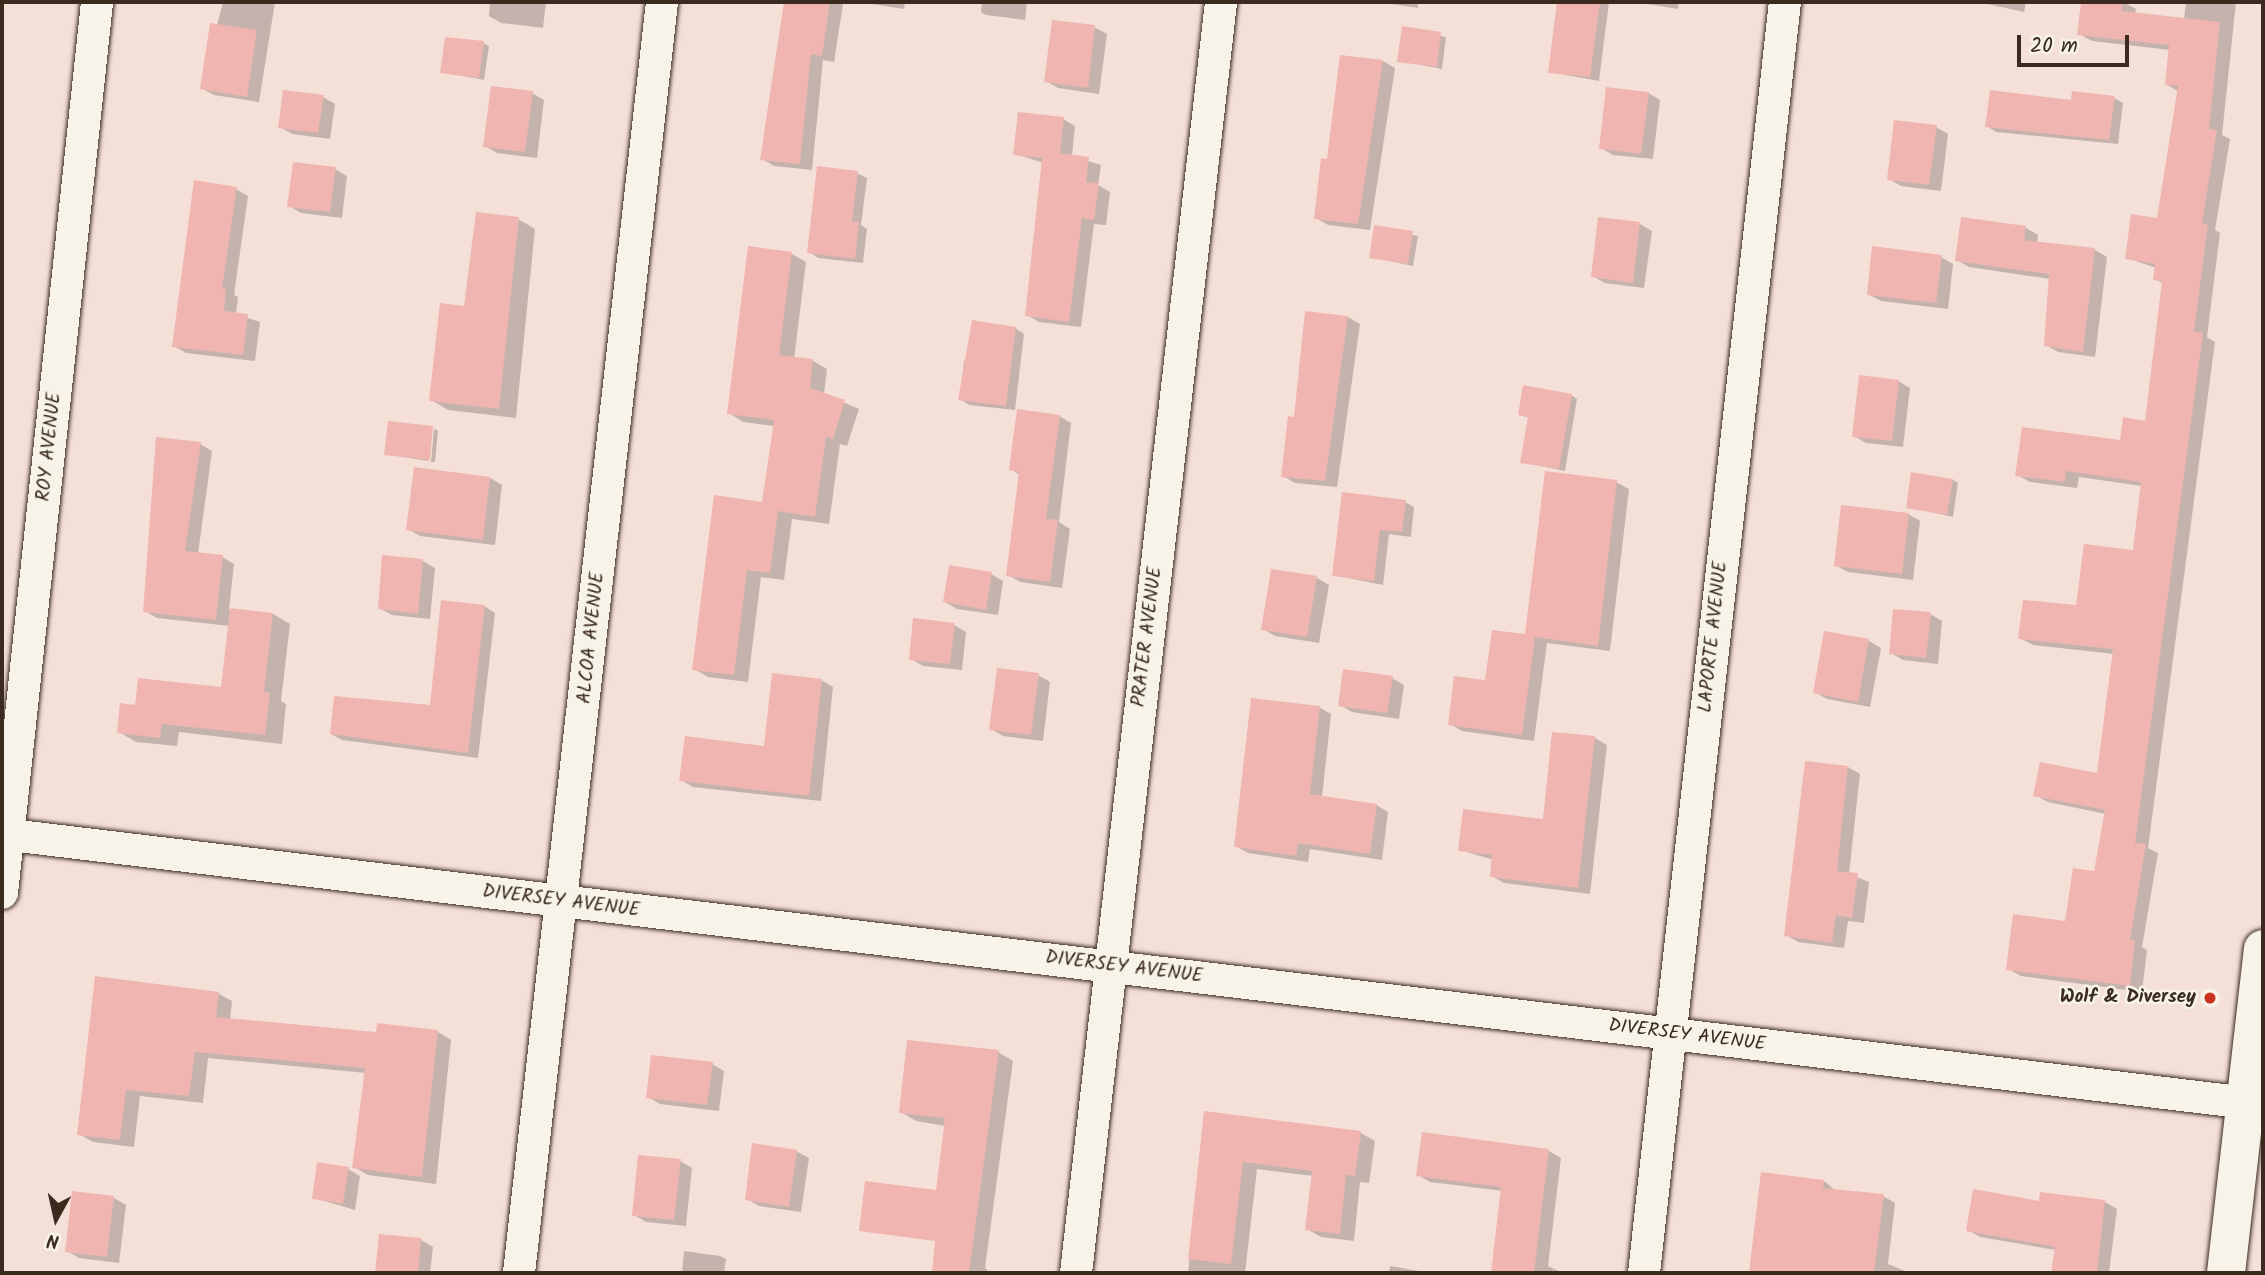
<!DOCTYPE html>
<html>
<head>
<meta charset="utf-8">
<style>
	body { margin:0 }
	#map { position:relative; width:2265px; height:1275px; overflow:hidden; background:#f5e0d7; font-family:Kalam,sans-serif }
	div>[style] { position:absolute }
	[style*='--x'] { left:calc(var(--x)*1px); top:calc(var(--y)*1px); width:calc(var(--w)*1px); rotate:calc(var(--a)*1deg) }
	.shadow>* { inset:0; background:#0003 }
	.building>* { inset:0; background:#f0b5b0 }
	.roads { filter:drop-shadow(0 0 2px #3b2a1e) drop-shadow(0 0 2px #3b2a1e) }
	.minor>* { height:32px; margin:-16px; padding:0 16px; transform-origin:16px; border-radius:16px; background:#f7f3e8 }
	.secondary>* { height:38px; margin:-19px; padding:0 19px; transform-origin:19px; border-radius:19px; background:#f7f3e8 }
	.dots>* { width:19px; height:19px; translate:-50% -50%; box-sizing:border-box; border:4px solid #f7f3e8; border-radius:50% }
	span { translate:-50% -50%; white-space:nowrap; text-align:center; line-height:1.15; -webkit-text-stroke:5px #f7f3e8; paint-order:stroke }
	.street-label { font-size:19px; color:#3b2a1e }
	.poi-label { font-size:19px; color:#3b2a1e; font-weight:700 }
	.right { translate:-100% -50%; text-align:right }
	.frame { position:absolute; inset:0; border:4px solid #3b2a1e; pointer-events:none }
	.north { position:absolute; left:21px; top:1184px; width:70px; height:70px; -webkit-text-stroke:5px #f7f3e8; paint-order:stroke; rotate:188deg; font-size:19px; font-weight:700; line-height:28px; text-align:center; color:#3b2a1e }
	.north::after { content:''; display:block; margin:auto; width:24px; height:32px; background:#3b2a1e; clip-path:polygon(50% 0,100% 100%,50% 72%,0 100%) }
	.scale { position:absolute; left:2017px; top:35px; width:112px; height:32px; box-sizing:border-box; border:4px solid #3b2a1e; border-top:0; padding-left:9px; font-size:21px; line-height:24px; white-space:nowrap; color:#3b2a1e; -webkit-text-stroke:5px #f7f3e8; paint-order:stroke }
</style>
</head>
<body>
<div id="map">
	<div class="shadow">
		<i style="clip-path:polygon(223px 2px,275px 2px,259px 102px,214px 95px,201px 88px)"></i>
		<i style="clip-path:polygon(490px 2px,546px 2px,543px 28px,501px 23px,489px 16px)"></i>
		<i style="clip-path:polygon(786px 2px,843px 4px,834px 62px,823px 60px,812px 170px,774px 166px,762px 159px)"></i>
		<i style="clip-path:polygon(859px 2px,905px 2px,904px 9px)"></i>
		<i style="clip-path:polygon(982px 2px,1027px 2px,1025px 20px,986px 15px,981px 12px)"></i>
		<i style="clip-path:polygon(1378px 2px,1418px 2px,1418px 8px)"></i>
		<i style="clip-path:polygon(1559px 2px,1609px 2px,1599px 81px,1550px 72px)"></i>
		<i style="clip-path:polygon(1635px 2px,1679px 2px,1678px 9px)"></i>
		<i style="clip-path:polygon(1978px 2px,2026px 2px,2024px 12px)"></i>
		<i style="clip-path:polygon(2083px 2px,2123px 2px,2136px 9px,2135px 14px,2184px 19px,2186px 2px,2236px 2px,2222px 135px,2230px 139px,2215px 230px,2220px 233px,2207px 337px,2215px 342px,2148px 848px,2158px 853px,2142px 947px,2147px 950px,2142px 992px,2021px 976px,2008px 969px,2066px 923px,2096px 873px,2106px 814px,2048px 802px,2035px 795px,2098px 775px,2114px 654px,2033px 645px,2020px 638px,2077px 607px,2135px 552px,2142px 486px,2079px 477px,2077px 488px,2030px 482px,2017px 475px,2121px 442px,2146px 423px,2164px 284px,2155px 279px,2156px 268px,2127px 258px,2158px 219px,2179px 92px,2166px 84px,2170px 50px,2092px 41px,2079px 34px)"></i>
		<i style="clip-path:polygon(1094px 27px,1107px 34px,1099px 94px,1058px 88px,1046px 81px)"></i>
		<i style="clip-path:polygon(1403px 28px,1446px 37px,1442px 69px,1399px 61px)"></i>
		<i style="clip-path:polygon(483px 43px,489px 46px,484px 80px,442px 72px)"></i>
		<i style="clip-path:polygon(1383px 61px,1395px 68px,1370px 230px,1328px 225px,1316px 218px,1329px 161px)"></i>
		<i style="clip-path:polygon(532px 93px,544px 100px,537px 158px,497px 153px,485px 146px)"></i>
		<i style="clip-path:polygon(1648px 93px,1660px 100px,1653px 159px,1613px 155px,1601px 148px)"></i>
		<i style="clip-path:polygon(323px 97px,335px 104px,330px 139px,292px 134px,280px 127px)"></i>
		<i style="clip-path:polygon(2114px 98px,2123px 103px,2118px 144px,1996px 132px,1987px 126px,2072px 102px)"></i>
		<i style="clip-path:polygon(1063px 119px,1075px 126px,1072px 156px,1101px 165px,1098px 185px,1110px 192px,1106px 225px,1094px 224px,1081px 327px,1039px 322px,1027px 315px,1044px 163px,1015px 154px)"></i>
		<i style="clip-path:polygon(1936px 127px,1948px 134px,1941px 191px,1901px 186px,1889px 179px)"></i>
		<i style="clip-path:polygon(335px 169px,347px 176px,342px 218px,301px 213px,289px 206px)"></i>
		<i style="clip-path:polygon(857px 173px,867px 178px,861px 225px,867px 229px,863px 263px,818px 258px,809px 252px)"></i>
		<i style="clip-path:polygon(236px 189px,248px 196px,234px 295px,238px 297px,236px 314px,260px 322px,255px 361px,186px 353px,174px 346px)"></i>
		<i style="clip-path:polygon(518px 219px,535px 229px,516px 418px,448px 410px,431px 400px,465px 308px)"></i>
		<i style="clip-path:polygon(1963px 219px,2026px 228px,2038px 235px,2037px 243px,2095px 250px,2107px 257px,2095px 357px,2058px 352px,2046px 345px,2050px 279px,1969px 267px,1957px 260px)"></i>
		<i style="clip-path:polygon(1640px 224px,1652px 231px,1644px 288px,1605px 283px,1592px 276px)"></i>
		<i style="clip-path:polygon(1375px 227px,1418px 236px,1413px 266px,1371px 257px)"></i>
		<i style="clip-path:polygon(792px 254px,806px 262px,794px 359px,813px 361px,827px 369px,824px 394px,859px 409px,847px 446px,840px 444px,829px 524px,792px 519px,784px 580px,761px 577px,748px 682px,708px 677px,694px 669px,764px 504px,775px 426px,743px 422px,729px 413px)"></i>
		<i style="clip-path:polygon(1941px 257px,1953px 264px,1948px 309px,1881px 301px,1868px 294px)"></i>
		<i style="clip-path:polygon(1348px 317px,1360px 324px,1337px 487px,1295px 483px,1283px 476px,1295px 419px)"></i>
		<i style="clip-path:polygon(1015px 328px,1024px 334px,1015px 410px,969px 405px,960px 399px,964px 361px)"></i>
		<i style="clip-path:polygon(1898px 381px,1910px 388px,1903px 447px,1866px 443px,1854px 436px)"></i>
		<i style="clip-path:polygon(1571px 395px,1577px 399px,1565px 471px,1522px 462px,1529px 418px,1520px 415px)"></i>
		<i style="clip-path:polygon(1059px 416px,1071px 423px,1059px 522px,1070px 529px,1062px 588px,1020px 582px,1008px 575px,1020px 475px,1011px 469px)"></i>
		<i style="clip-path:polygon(431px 427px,428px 461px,386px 454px)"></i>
		<i style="clip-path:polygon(434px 429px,438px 431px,435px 462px,431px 462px)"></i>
		<i style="clip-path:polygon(158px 439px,200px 444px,212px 451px,198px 554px,222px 557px,234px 564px,229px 610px,273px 614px,290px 624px,281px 701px,286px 704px,282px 744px,179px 732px,177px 746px,136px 742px,119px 732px,137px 707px,222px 689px,230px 626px,157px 618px,145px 611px)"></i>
		<i style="clip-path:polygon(490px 478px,502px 485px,495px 545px,420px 536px,408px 529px)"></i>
		<i style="clip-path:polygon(1953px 480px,1958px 483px,1953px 517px,1907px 507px)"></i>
		<i style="clip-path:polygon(1616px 482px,1629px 489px,1610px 651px,1547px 643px,1534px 741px,1462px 731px,1450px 724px,1527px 636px)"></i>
		<i style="clip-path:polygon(1405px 502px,1414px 507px,1411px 537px,1389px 534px,1383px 585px,1334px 575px)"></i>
		<i style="clip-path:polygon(1908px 514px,1920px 521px,1913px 580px,1848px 572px,1835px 565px)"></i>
		<i style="clip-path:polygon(423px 561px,435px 568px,430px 619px,392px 615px,379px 608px)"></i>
		<i style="clip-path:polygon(991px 574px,1003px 581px,998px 615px,957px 609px,945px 602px)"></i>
		<i style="clip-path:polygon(1317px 578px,1329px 585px,1319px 643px,1275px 636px,1263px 629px)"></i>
		<i style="clip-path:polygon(484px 606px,495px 613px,478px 758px,342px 740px,331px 734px,431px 707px)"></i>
		<i style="clip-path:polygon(1930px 614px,1942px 621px,1938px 664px,1903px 660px,1891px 653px)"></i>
		<i style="clip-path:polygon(954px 625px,966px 632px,962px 670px,923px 666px,911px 659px)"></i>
		<i style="clip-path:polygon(1825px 633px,1869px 641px,1881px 648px,1870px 707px,1827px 699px,1815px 692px)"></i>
		<i style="clip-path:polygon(1038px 675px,1050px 682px,1043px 741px,1003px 736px,991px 729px)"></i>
		<i style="clip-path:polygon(1392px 678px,1404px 685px,1399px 719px,1352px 712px,1340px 705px)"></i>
		<i style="clip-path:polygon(821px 680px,833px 687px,821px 801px,693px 787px,681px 780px,765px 748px)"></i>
		<i style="clip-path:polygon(1319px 707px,1331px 714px,1322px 797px,1376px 805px,1388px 812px,1382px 860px,1310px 849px,1308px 862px,1248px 853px,1236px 846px)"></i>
		<i style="clip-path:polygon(1595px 738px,1607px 745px,1590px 894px,1504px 883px,1492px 876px,1494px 860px,1460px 850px,1544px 821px)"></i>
		<i style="clip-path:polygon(1848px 767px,1860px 774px,1849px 874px,1869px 882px,1864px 923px,1848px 921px,1844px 948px,1798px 942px,1786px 935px)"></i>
		<i style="clip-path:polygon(219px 994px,232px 1001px,230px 1020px,378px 1034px,438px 1032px,451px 1040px,436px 1184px,368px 1175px,354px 1167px,366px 1073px,208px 1058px,203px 1103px,140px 1096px,134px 1147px,93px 1142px,79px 1134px)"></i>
		<i style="clip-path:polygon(998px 1052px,1013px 1061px,985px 1268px,990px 1273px,932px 1273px,951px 1127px,916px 1121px,901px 1112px)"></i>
		<i style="clip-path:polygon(712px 1064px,724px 1071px,719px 1111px,660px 1104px,648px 1097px)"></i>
		<i style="clip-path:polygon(1205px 1113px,1361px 1133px,1375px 1141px,1369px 1183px,1360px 1182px,1354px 1241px,1321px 1237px,1307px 1229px,1313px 1176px,1257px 1169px,1245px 1273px,1188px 1273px)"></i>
		<i style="clip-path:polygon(796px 1151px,809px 1158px,801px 1212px,759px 1206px,747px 1199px)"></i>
		<i style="clip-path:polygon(1549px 1151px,1561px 1158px,1548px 1266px,1563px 1273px,1553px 1273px,1554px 1269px,1550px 1273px,1493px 1273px,1503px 1191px,1430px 1182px,1418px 1175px)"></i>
		<i style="clip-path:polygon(680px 1161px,692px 1168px,686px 1226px,646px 1222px,634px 1215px)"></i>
		<i style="clip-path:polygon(348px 1169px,360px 1176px,355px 1210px,314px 1198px)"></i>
		<i style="clip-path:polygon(1762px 1174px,1824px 1181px,1836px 1191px,1883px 1196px,1895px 1203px,1888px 1264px,1910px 1273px,1750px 1273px)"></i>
		<i style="clip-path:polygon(73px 1193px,114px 1198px,126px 1205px,119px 1263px,79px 1258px,67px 1251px)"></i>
		<i style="clip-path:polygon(2041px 1194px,2105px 1202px,2117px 1209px,2109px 1273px,2053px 1273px,2056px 1250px,1980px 1237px,1968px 1230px,2040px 1203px)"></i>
		<i style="clip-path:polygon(380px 1236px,421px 1240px,433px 1247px,430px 1273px,377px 1273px)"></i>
		<i style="clip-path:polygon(684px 1251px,720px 1256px,726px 1259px,724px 1273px,682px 1273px)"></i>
		<i style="clip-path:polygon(1390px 1266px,1425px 1272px,1428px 1273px,1389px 1273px)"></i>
	</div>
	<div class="building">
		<i style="clip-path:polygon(784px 2px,830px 2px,822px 56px,811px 54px,800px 164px,760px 160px)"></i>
		<i style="clip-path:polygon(1557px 2px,1600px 2px,1590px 77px,1548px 73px)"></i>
		<i style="clip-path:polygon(2081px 2px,2123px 2px,2122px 11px,2220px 22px,2209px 129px,2217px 130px,2202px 223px,2208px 224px,2194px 331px,2203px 333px,2135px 843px,2146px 844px,2130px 940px,2135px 941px,2130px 986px,2006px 970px,2013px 914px,2065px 921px,2073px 868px,2094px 871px,2105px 810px,2033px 796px,2040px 762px,2097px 773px,2113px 649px,2018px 639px,2023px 600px,2076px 605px,2084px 544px,2133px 550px,2141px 482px,2066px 471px,2065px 482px,2015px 476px,2022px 427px,2120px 440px,2123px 417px,2145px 421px,2162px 281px,2153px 280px,2155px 264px,2125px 259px,2131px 214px,2157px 218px,2178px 86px,2165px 85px,2169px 45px,2077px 35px)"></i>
		<i style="clip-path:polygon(1052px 20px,1095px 25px,1088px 88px,1044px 82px)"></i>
		<i style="clip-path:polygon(210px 23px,257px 30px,247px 97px,200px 89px)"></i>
		<i style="clip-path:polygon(1402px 26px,1441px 32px,1437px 67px,1397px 62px)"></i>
		<i style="clip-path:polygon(445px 37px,484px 41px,479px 78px,440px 73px)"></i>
		<i style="clip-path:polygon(1340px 55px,1383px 60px,1358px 224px,1314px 219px,1321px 158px,1327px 159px)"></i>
		<i style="clip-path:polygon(491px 86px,533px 91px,525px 152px,483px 147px)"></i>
		<i style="clip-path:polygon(1606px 87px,1649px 92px,1641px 154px,1599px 149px)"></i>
		<i style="clip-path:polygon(283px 90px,324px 95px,318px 133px,278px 128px)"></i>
		<i style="clip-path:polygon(1990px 90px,2071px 100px,2072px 91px,2115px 96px,2109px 140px,1985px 127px)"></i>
		<i style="clip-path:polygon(1018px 112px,1064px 117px,1060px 153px,1089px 157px,1086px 182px,1099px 183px,1094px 220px,1082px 218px,1069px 322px,1025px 316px,1042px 158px,1013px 155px)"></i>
		<i style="clip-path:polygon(1894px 120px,1937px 125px,1929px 185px,1887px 180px)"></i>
		<i style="clip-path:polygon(293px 162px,336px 167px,330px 212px,287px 207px)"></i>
		<i style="clip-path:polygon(817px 166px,858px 171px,852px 221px,859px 222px,855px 259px,807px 253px)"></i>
		<i style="clip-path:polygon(194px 180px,237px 187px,222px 288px,226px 289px,224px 311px,248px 314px,243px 355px,172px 347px)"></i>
		<i style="clip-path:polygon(476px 212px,519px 217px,499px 409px,429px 401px,440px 303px,464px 306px)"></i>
		<i style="clip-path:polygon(1598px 217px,1640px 222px,1633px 283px,1591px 277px)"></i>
		<i style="clip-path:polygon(1961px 217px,2026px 226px,2024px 240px,2095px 248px,2083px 352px,2044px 346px,2049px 274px,1955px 261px)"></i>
		<i style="clip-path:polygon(1374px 225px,1413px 231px,1408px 264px,1369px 258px)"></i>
		<i style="clip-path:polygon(748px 246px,792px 252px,779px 355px,813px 359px,810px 388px,845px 400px,833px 439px,826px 437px,815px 517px,778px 511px,770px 573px,747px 570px,734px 675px,692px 670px,714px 495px,762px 502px,774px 420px,727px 414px)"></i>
		<i style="clip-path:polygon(1872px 246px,1942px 255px,1936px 303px,1867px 295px)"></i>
		<i style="clip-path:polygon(1305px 311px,1348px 316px,1325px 481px,1281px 477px,1288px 416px,1294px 417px)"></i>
		<i style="clip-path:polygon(972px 320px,1016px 327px,1006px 406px,958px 400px)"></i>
		<i style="clip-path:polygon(1859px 375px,1899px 380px,1892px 441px,1852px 437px)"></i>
		<i style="clip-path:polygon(1523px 385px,1572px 394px,1559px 469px,1520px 463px,1528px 417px,1518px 415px)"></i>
		<i style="clip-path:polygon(1017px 409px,1060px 415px,1046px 519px,1058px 520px,1050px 582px,1006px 576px,1019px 472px,1009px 470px)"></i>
		<i style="clip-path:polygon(388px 421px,433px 426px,430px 460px,384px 455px)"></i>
		<i style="clip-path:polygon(156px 437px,201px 442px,185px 551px,223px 555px,216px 620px,143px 612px)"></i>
		<i style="clip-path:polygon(414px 467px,490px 477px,483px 540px,406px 530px)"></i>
		<i style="clip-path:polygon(1545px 471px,1617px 480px,1598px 646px,1535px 637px,1522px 735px,1448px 725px,1454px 676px,1485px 680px,1492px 630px,1525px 634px)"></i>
		<i style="clip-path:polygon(1911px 472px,1953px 479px,1947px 515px,1906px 508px)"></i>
		<i style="clip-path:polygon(1342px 492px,1406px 500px,1402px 532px,1380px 530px,1374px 581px,1332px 576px)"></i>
		<i style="clip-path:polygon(1841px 505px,1909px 513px,1902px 574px,1834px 566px)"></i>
		<i style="clip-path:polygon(382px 555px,423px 559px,418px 614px,378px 609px)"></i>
		<i style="clip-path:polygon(949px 565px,992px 572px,986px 610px,943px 602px)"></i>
		<i style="clip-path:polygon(1271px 569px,1317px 576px,1307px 637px,1261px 630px)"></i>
		<i style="clip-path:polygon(441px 600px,485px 605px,468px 753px,330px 734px,334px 696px,430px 705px)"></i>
		<i style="clip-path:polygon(230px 608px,273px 613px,264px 692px,270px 693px,265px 735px,162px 724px,160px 738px,117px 733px,120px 703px,135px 705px,138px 678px,221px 687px)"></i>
		<i style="clip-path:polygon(1893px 609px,1931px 612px,1926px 658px,1889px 654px)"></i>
		<i style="clip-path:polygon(913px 618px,955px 623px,950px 664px,909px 660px)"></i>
		<i style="clip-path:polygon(1824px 631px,1869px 639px,1858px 702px,1813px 693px)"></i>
		<i style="clip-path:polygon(997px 668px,1039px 673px,1031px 735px,989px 730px)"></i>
		<i style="clip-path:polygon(1343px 669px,1393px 676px,1387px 713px,1338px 706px)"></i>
		<i style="clip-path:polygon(772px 673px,822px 679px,809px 796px,679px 781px,685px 736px,764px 746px)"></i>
		<i style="clip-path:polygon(1251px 698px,1320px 706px,1310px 794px,1377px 804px,1370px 854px,1298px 843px,1296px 856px,1234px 847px)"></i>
		<i style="clip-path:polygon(1552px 732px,1595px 736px,1578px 888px,1490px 877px,1492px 855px,1458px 851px,1463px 809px,1543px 819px)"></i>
		<i style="clip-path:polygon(1805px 761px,1848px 766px,1837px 871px,1858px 873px,1852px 918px,1836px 915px,1832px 943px,1784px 936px)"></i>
		<i style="clip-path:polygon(95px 976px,219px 992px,216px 1017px,376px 1032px,377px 1023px,438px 1030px,422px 1177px,352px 1168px,365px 1068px,195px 1052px,189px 1096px,126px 1090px,120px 1140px,77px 1135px)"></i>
		<i style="clip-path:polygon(907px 1040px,999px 1050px,969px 1273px,932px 1273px,935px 1241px,859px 1231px,865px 1181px,936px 1190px,945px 1118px,899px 1113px)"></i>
		<i style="clip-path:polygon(651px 1055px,713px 1062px,707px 1105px,646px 1098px)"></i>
		<i style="clip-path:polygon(1204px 1111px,1361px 1131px,1355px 1176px,1346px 1175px,1340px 1234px,1305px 1230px,1312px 1171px,1243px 1162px,1231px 1264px,1188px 1259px)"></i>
		<i style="clip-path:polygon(1422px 1132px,1549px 1149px,1534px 1273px,1491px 1273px,1501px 1187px,1416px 1176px)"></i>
		<i style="clip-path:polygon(752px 1143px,797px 1150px,789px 1207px,745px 1200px)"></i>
		<i style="clip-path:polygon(638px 1155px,681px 1159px,674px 1220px,632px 1216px)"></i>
		<i style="clip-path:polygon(317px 1162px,349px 1167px,343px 1204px,312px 1199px)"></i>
		<i style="clip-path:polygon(1761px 1172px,1824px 1180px,1823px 1188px,1884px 1194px,1874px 1273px,1749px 1273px)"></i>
		<i style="clip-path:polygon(1973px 1189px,2039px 1201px,2040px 1192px,2105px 1200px,2097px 1273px,2051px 1273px,2055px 1247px,1966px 1231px)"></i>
		<i style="clip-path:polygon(72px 1191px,114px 1196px,107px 1257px,65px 1252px)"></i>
		<i style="clip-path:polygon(379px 1234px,421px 1238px,418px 1273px,375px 1273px)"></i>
	</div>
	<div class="roads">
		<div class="minor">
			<i style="--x:2;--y:834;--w:2277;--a:6.83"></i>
			<i style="--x:2;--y:893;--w:896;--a:-83.91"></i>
			<i style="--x:519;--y:1273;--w:1279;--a:-83.58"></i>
			<i style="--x:1076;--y:1273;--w:1279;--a:-83.49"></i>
			<i style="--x:1644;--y:1273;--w:1279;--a:-83.67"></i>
		</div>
		<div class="secondary">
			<i style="--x:2226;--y:1273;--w:326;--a:-83.5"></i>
		</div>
	</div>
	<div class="dots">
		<i style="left:2210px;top:998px;background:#c8321e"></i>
	</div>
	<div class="street-label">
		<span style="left:50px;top:447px;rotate:-84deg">ROY AVENUE</span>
		<span style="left:1148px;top:637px;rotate:-83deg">PRATER AVENUE</span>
		<span style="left:1714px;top:637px;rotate:-84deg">LAPORTE AVENUE</span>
		<span style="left:592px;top:638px;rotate:-84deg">ALCOA AVENUE</span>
		<span style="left:561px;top:902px;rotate:7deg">DIVERSEY AVENUE</span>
		<span style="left:1124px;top:968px;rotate:7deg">DIVERSEY AVENUE</span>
		<span style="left:1687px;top:1036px;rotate:7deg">DIVERSEY AVENUE</span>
	</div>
	<div class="poi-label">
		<span class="right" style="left:2196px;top:998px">Wolf &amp; Diversey</span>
	</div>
	<div class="frame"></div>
	<div class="north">N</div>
	<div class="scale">20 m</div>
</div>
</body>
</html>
